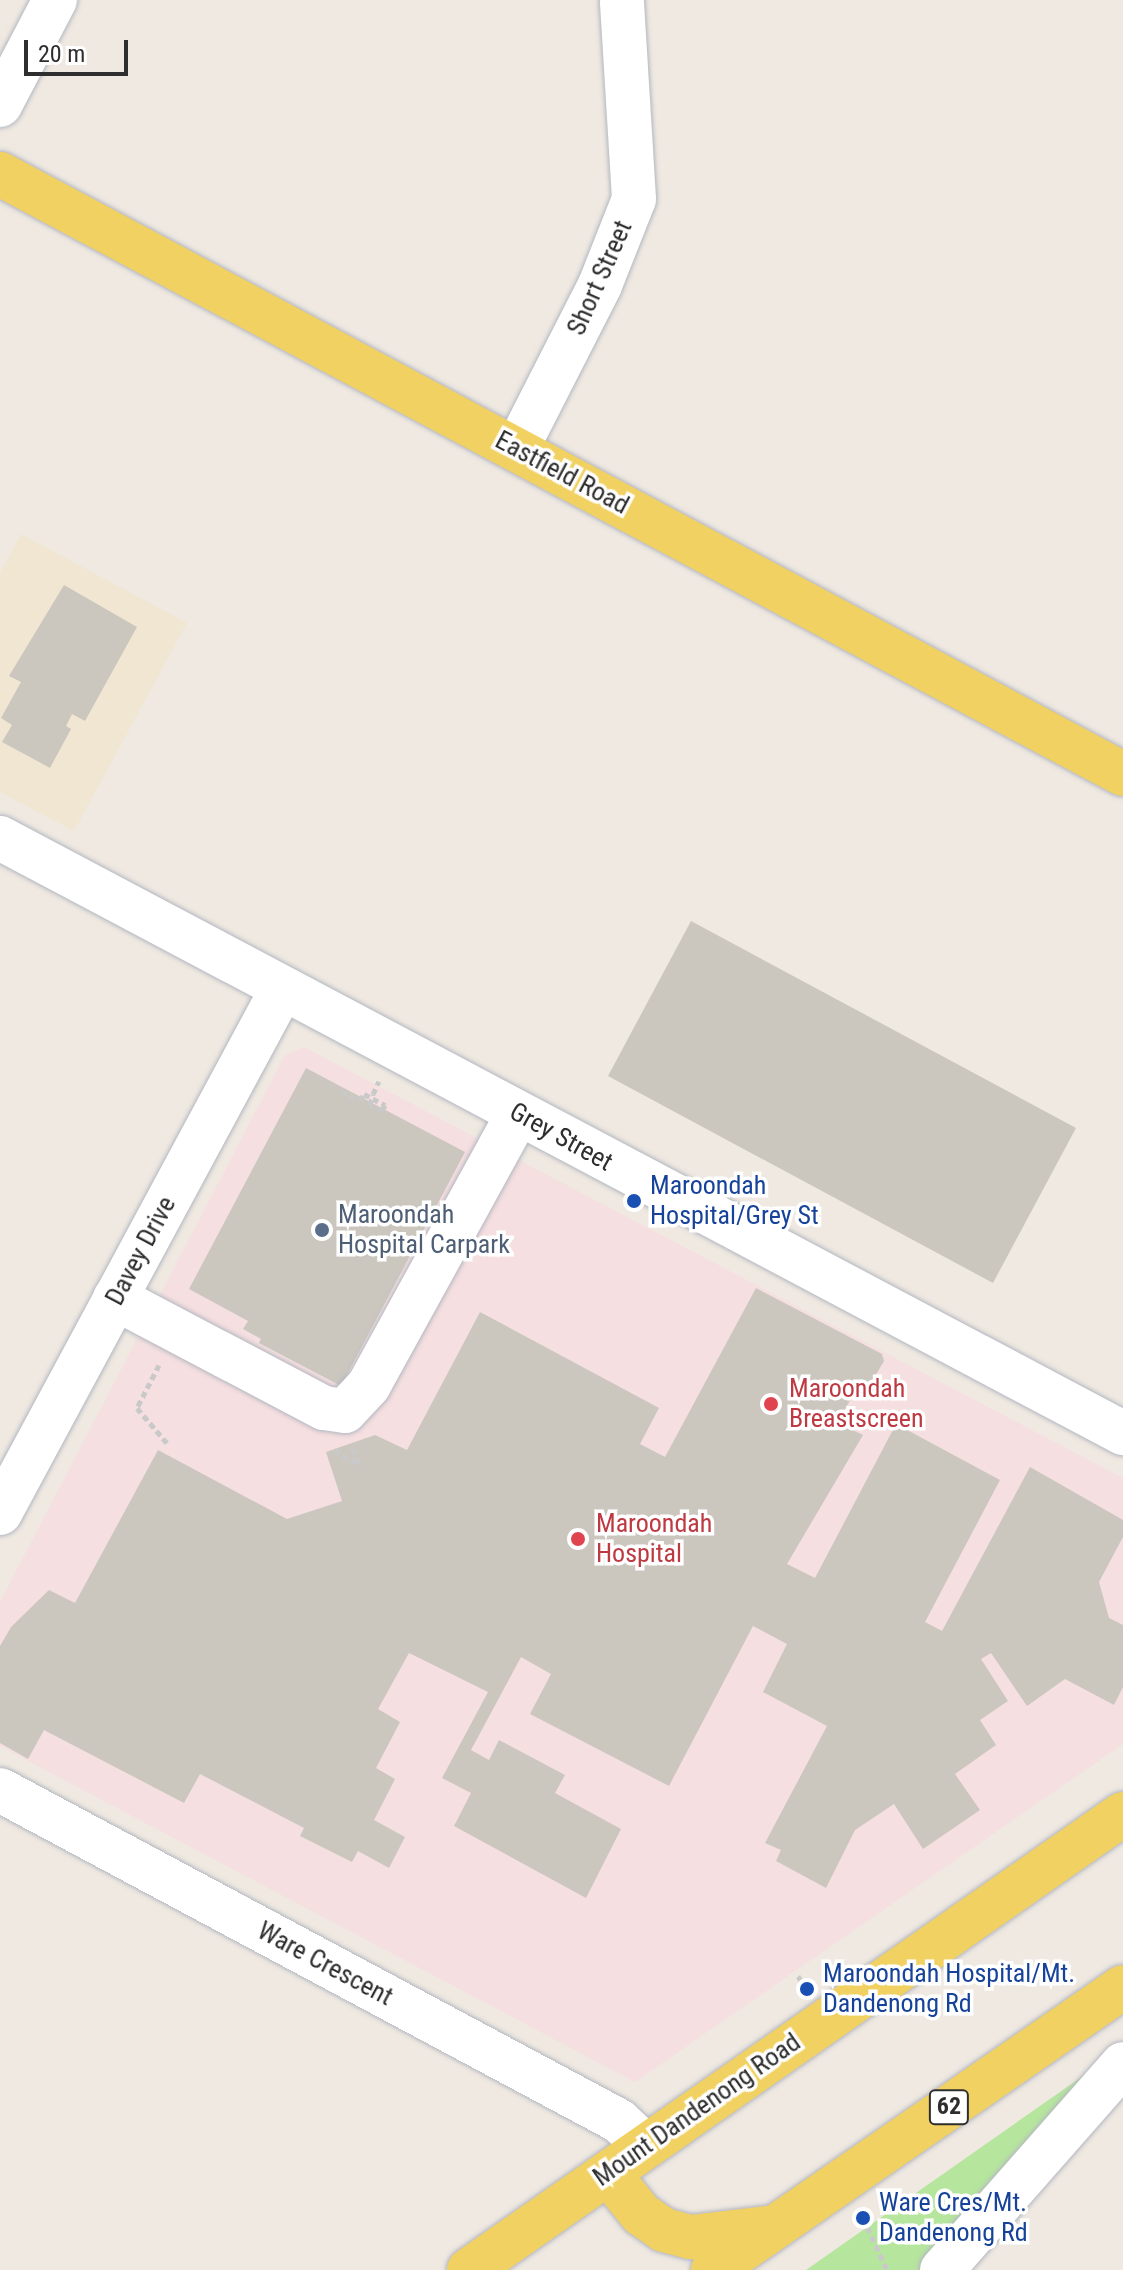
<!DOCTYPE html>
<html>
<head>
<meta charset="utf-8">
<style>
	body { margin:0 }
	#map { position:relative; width:1123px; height:2270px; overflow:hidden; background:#efe9e1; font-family:"Roboto Condensed",sans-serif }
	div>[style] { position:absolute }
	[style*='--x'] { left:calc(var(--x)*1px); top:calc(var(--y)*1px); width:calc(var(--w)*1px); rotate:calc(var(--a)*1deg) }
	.education>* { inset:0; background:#f0e6d1 }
	.medical>* { inset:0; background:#f5dfe0 }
	.green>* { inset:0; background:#b6e59e }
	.building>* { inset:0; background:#cbc7bf }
	.path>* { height:5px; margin-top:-2.5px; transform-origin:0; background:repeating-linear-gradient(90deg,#c9c9c9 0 6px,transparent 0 10px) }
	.roads { filter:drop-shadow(0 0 2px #b4b7c1) drop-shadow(0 0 2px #b4b7c1) }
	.minor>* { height:44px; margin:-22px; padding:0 22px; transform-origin:22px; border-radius:22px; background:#fff }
	.major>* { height:44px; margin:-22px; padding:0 22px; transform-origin:22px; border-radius:22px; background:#f2d163 }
	.path-bridge>* { height:5px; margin-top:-2.5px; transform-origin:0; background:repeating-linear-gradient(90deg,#c9c9c9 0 6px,transparent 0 10px) }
	.dots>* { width:22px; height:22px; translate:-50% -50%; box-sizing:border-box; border:4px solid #fff; border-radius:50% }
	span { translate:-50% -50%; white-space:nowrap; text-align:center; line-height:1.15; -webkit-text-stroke:7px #fff; paint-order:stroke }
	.shield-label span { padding:2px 6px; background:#fff; border:2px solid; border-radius:6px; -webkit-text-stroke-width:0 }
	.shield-label { font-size:24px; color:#2e2e2e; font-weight:700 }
	.street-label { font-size:26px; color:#2e2e2e }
	.transit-label { font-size:26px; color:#164399 }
	.left { translate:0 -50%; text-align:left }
	.service-label { font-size:26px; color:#4e5e75 }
	.health-label { font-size:26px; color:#be3a42 }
	.scale { position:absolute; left:24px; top:40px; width:104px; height:36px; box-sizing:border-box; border:4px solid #2e2e2e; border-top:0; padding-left:10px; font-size:24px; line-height:28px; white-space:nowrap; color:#2e2e2e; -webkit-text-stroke:6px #fff; paint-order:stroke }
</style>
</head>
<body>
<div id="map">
	<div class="education">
		<i style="clip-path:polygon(21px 534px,187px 623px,74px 831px,0 792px,0 573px)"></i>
	</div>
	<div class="medical">
		<i style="clip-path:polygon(304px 1047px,1123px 1478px,1123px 1744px,635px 2082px,0 1746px,0 1602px,285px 1055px)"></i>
	</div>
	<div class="green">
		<i style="clip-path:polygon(1090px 2071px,920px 2270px,806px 2270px)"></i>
	</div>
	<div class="building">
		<i style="clip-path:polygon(64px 585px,137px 627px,85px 721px,72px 714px,66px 726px,71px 729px,50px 768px,2px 742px,12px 725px,1px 718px,21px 682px,9px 676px)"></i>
		<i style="clip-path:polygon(691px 921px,1076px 1128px,993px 1283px,608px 1076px)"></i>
		<i style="clip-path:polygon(306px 1068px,465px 1152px,341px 1386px,259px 1343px,261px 1339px,243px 1329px,248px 1321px,189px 1289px)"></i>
		<i style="clip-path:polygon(756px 1288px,882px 1354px,884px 1361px,868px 1388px,859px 1383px,838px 1423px,863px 1435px,787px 1564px,815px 1578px,896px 1424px,1000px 1480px,925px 1622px,942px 1631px,1030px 1467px,1123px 1520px,1123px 1537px,1099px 1582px,1109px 1618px,1123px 1625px,1123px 1687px,1114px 1705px,1065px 1679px,1027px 1706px,991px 1653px,981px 1659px,1008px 1701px,980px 1720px,996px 1745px,955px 1774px,980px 1810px,923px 1849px,894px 1804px,855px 1830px,826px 1888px,776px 1861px,781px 1850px,765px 1843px,827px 1726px,763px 1692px,787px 1644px,753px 1626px,669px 1786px,530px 1714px,551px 1674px,521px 1657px,471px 1750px,489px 1760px,499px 1740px,565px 1775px,555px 1793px,621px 1829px,586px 1898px,454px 1826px,471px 1793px,442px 1778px,488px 1692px,409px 1653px,378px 1709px,400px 1722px,376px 1768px,395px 1779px,374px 1820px,405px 1837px,389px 1868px,358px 1851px,352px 1862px,300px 1836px,304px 1828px,200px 1774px,184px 1803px,44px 1730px,28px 1759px,0 1743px,0 1646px,11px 1627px,49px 1590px,75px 1603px,158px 1450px,287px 1519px,342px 1501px,326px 1452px,375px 1435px,407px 1450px,480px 1312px,659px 1408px,640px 1444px,665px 1457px)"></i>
	</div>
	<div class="path">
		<i style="--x:341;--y:1091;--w:21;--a:28"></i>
		<i style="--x:360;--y:1101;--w:8;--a:-60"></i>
		<i style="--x:364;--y:1094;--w:24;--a:28"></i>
		<i style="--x:385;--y:1105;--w:7;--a:117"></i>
		<i style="--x:382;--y:1111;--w:13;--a:-153"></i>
		<i style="--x:373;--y:1094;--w:14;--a:-65"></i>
		<i style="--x:159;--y:1365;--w:48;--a:117.1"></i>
		<i style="--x:137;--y:1408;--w:46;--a:49.4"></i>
		<i style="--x:353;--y:1448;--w:19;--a:69"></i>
		<i style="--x:334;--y:1450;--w:29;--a:31"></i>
		<i style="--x:798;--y:1976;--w:14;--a:56"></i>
		<i style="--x:863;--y:2218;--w:57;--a:65.2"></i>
	</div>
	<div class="roads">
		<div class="minor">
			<i style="--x:0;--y:105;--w:119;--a:-62.4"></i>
			<i style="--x:517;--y:448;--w:183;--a:-63"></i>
			<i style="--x:600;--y:285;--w:92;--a:-68.4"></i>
			<i style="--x:634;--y:199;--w:199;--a:-93.5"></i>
			<i style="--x:0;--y:838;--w:1271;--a:27.92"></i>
			<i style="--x:115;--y:1298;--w:236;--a:27.8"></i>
			<i style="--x:324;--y:1408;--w:21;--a:8"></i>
			<i style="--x:345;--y:1411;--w:35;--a:-47"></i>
			<i style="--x:369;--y:1385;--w:309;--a:-61.2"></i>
			<i style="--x:0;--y:1513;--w:595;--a:-61.71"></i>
			<i style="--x:0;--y:1790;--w:702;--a:28.13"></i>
			<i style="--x:619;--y:2121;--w:35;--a:43"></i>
			<i style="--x:942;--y:2270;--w:274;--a:-48.7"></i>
		</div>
		<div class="major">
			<i style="--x:0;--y:174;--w:1273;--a:28.11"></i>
			<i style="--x:608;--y:2173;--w:53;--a:51.2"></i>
			<i style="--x:641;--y:2214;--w:28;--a:35"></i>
			<i style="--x:664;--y:2230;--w:28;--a:15"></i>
			<i style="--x:691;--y:2237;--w:78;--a:-6.7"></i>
			<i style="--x:469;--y:2270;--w:797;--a:-34.89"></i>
			<i style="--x:713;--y:2270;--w:498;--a:-34.6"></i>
		</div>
	</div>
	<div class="path-bridge">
		<i style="--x:370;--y:1105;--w:11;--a:-75"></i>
	</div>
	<div class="dots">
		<i style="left:634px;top:1201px;background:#1a4fb4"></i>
		<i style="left:322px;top:1230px;background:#5c6f8a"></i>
		<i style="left:771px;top:1404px;background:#e0444e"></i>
		<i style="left:578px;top:1539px;background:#e0444e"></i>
		<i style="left:807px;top:1989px;background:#1a4fb4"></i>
		<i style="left:863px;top:2218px;background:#1a4fb4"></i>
	</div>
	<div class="shield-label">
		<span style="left:949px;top:2107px">62</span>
	</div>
	<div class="street-label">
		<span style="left:600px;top:278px;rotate:-66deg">Short Street</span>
		<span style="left:562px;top:473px;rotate:28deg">Eastfield Road</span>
		<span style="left:561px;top:1137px;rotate:29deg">Grey Street</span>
		<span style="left:141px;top:1251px;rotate:-62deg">Davey Drive</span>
		<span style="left:325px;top:1964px;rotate:28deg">Ware Crescent</span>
		<span style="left:697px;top:2110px;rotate:-35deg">Mount Dandenong Road</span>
	</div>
	<div class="transit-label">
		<span class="left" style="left:650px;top:1201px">Maroondah<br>Hospital/Grey St</span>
		<span class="left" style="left:823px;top:1989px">Maroondah Hospital/Mt.<br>Dandenong Rd</span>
		<span class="left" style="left:879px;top:2218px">Ware Cres/Mt.<br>Dandenong Rd</span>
	</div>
	<div class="service-label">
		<span class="left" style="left:338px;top:1230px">Maroondah<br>Hospital Carpark</span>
	</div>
	<div class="health-label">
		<span class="left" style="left:789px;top:1404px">Maroondah<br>Breastscreen</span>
		<span class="left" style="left:596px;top:1539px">Maroondah<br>Hospital</span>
	</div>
	<div class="scale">20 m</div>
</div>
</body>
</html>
